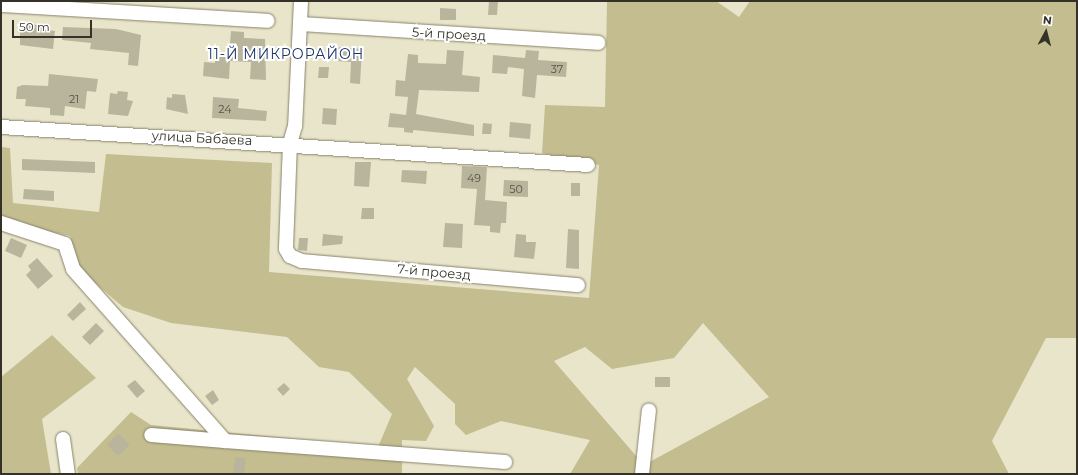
<!DOCTYPE html>
<html>
<head>
<meta charset="utf-8">
<style>
	body { margin:0 }
	#map { position:relative; width:1078px; height:475px; overflow:hidden; background:#e9e5ca; font-family:Montserrat,sans-serif }
	div>[style] { position:absolute }
	[style*='--x'] { left:calc(var(--x)*1px); top:calc(var(--y)*1px); width:calc(var(--w)*1px); rotate:calc(var(--a)*1deg) }
	.green>* { inset:0; background:#c4bd90 }
	.building>* { inset:0; background:#b9b59c }
	.roads { filter:drop-shadow(0 0 1px #87836b) drop-shadow(0 0 1px #87836b) }
	.minor>* { height:14px; margin:-7px; padding:0 7px; transform-origin:7px; border-radius:7px; background:#fff }
	span { translate:-50% -50%; white-space:nowrap; text-align:center; line-height:1.15; -webkit-text-stroke:4px #fff; paint-order:stroke }
	.number-label { font-size:11px; color:#555345 }
	.number-label span { -webkit-text-stroke-width:0 }
	.street-label { font-size:13px; color:#343228 }
	.neighbourhood-label { font-size:14px; color:#1c346a; letter-spacing:1px }
	.frame { position:absolute; inset:0; border:2px solid #343228; pointer-events:none }
	.north { position:absolute; left:1026px; top:12px; width:40px; height:40px; -webkit-text-stroke:3px #fff; paint-order:stroke; rotate:7deg; font-size:11px; font-weight:700; line-height:16px; text-align:center; color:#343228 }
	.north::after { content:''; display:block; margin:auto; width:14px; height:18px; background:#343228; clip-path:polygon(50% 0,100% 100%,50% 72%,0 100%) }
	.scale { position:absolute; left:12px; top:20px; width:80px; height:18px; box-sizing:border-box; border:2px solid #343228; border-top:0; padding-left:5px; font-size:12px; line-height:14px; white-space:nowrap; color:#343228; -webkit-text-stroke:3px #fff; paint-order:stroke }
</style>
</head>
<body>
<div id="map">
	<div class="green">
		<i style="clip-path:polygon(evenodd,607px 1px,716px 1px,739px 17px,750px 1px,1077px 1px,1077px 338px,1046px 338px,992px 441px,1009px 474px,570px 474px,590px 440px,501px 421px,466px 435px,455px 424px,455px 404px,415px 367px,407px 379px,434px 426px,426px 441px,402px 440px,402px 474px,78px 474px,77px 468px,131px 412px,151px 425px,378px 447px,392px 414px,349px 372px,319px 367px,287px 337px,171px 323px,123px 307px,81px 271px,70px 236px,33px 228px,1px 215px,1px 147px,10px 148px,13px 203px,99px 212px,106px 154px,272px 163px,269px 272px,589px 298px,599px 165px,542px 153px,545px 105px,605px 107px,607px 1px,703px 323px,769px 397px,644px 465px,554px 361px,585px 347px,612px 369px,674px 358px,703px 323px)"></i>
		<i style="clip-path:polygon(52px 335px,96px 378px,42px 419px,51px 474px,1px 474px,1px 377px)"></i>
	</div>
	<div class="building">
		<i style="clip-path:polygon(489px 1px,498px 1px,497px 15px,488px 15px)"></i>
		<i style="clip-path:polygon(440px 8px,456px 9px,456px 20px,440px 20px)"></i>
		<i style="clip-path:polygon(20px 23px,45px 26px,45px 30px,55px 31px,53px 49px,20px 45px)"></i>
		<i style="clip-path:polygon(63px 27px,116px 29px,141px 35px,138px 66px,128px 65px,129px 53px,90px 49px,91px 43px,62px 40px)"></i>
		<i style="clip-path:polygon(231px 31px,244px 32px,244px 38px,265px 39px,266px 80px,250px 79px,251px 62px,230px 61px,229px 79px,203px 76px,204px 62px,215px 63px,215px 53px,229px 55px)"></i>
		<i style="clip-path:polygon(337px 47px,362px 49px,360px 84px,350px 83px,351px 62px,336px 61px)"></i>
		<i style="clip-path:polygon(447px 50px,464px 51px,462px 75px,480px 77px,479px 92px,419px 90px,416px 114px,474px 125px,474px 136px,413px 130px,413px 133px,404px 132px,404px 128px,388px 127px,390px 113px,406px 115px,408px 97px,395px 96px,396px 80px,405px 81px,408px 54px,418px 55px,418px 63px,446px 64px)"></i>
		<i style="clip-path:polygon(526px 50px,539px 51px,538px 60px,567px 62px,566px 77px,537px 75px,535px 98px,522px 96px,524px 69px,508px 67px,507px 74px,492px 73px,493px 55px,525px 58px)"></i>
		<i style="clip-path:polygon(319px 67px,329px 67px,328px 78px,318px 78px)"></i>
		<i style="clip-path:polygon(49px 74px,98px 79px,96px 92px,87px 91px,85px 109px,65px 106px,64px 116px,50px 115px,50px 108px,25px 106px,26px 99px,16px 99px,17px 87px,23px 85px,48px 86px)"></i>
		<i style="clip-path:polygon(118px 91px,128px 92px,127px 100px,133px 101px,128px 116px,108px 114px,110px 93px,117px 94px)"></i>
		<i style="clip-path:polygon(172px 94px,185px 95px,188px 114px,166px 109px,167px 97px,172px 98px)"></i>
		<i style="clip-path:polygon(213px 97px,239px 99px,238px 108px,267px 111px,266px 121px,212px 118px)"></i>
		<i style="clip-path:polygon(323px 108px,337px 109px,336px 125px,322px 124px)"></i>
		<i style="clip-path:polygon(510px 122px,531px 124px,530px 139px,509px 137px)"></i>
		<i style="clip-path:polygon(483px 123px,492px 124px,491px 134px,482px 134px)"></i>
		<i style="clip-path:polygon(22px 159px,95px 162px,95px 173px,22px 170px)"></i>
		<i style="clip-path:polygon(355px 162px,371px 162px,369px 187px,354px 186px)"></i>
		<i style="clip-path:polygon(462px 166px,487px 167px,485px 200px,507px 202px,506px 223px,501px 223px,500px 233px,490px 232px,490px 226px,474px 225px,477px 189px,461px 188px)"></i>
		<i style="clip-path:polygon(402px 170px,427px 171px,426px 184px,401px 182px)"></i>
		<i style="clip-path:polygon(504px 180px,528px 181px,528px 197px,503px 196px)"></i>
		<i style="clip-path:polygon(571px 183px,580px 183px,580px 196px,571px 196px)"></i>
		<i style="clip-path:polygon(24px 189px,54px 191px,54px 201px,23px 199px)"></i>
		<i style="clip-path:polygon(362px 208px,374px 208px,374px 219px,361px 219px)"></i>
		<i style="clip-path:polygon(445px 223px,463px 224px,462px 248px,443px 247px)"></i>
		<i style="clip-path:polygon(568px 229px,579px 230px,579px 269px,566px 268px)"></i>
		<i style="clip-path:polygon(323px 234px,343px 236px,342px 244px,322px 246px)"></i>
		<i style="clip-path:polygon(516px 234px,526px 235px,526px 242px,536px 242px,534px 259px,514px 257px)"></i>
		<i style="clip-path:polygon(11px 238px,27px 245px,21px 258px,5px 251px)"></i>
		<i style="clip-path:polygon(299px 238px,308px 238px,307px 251px,298px 250px)"></i>
		<i style="clip-path:polygon(37px 258px,53px 276px,38px 289px,26px 275px,31px 270px,28px 266px)"></i>
		<i style="clip-path:polygon(80px 302px,86px 309px,73px 321px,67px 315px)"></i>
		<i style="clip-path:polygon(96px 323px,104px 331px,90px 345px,82px 337px)"></i>
		<i style="clip-path:polygon(655px 377px,670px 377px,670px 387px,655px 387px)"></i>
		<i style="clip-path:polygon(135px 380px,145px 391px,137px 398px,127px 386px)"></i>
		<i style="clip-path:polygon(284px 383px,290px 389px,283px 396px,277px 389px)"></i>
		<i style="clip-path:polygon(213px 390px,219px 400px,212px 405px,205px 396px)"></i>
		<i style="clip-path:polygon(118px 433px,130px 445px,118px 456px,107px 445px)"></i>
		<i style="clip-path:polygon(235px 457px,246px 458px,244px 474px,233px 474px)"></i>
	</div>
	<div class="roads">
		<div class="minor">
			<i style="--x:301;--y:1;--w:125;--a:92.7"></i>
			<i style="--x:295;--y:126;--w:18;--a:106"></i>
			<i style="--x:290;--y:143;--w:106;--a:92.2"></i>
			<i style="--x:286;--y:249;--w:8;--a:60"></i>
			<i style="--x:290;--y:256;--w:13;--a:23"></i>
			<i style="--x:302;--y:261;--w:277;--a:5"></i>
			<i style="--x:1;--y:5;--w:267;--a:3.4"></i>
			<i style="--x:300;--y:24;--w:299;--a:3.6"></i>
			<i style="--x:1;--y:127;--w:588;--a:3.7"></i>
			<i style="--x:1;--y:223;--w:67;--a:18.2"></i>
			<i style="--x:65;--y:244;--w:26;--a:72"></i>
			<i style="--x:73;--y:269;--w:230;--a:48.5"></i>
			<i style="--x:225;--y:441;--w:74;--a:-175.4"></i>
			<i style="--x:63;--y:439;--w:35;--a:82"></i>
			<i style="--x:225;--y:441;--w:281;--a:4.3"></i>
			<i style="--x:642;--y:474;--w:64;--a:-83.8"></i>
		</div>
	</div>
	<div class="number-label">
		<span style="left:557px;top:69px">37</span>
		<span style="left:74px;top:99px">21</span>
		<span style="left:225px;top:109px">24</span>
		<span style="left:474px;top:178px">49</span>
		<span style="left:516px;top:189px">50</span>
	</div>
	<div class="street-label">
		<span style="left:449px;top:34px;rotate:3deg">5-й проезд</span>
		<span style="left:202px;top:138px;rotate:3deg">улица Бабаева</span>
		<span style="left:434px;top:272px;rotate:5deg">7-й проезд</span>
	</div>
	<div class="neighbourhood-label">
		<span style="left:286px;top:54px">11-Й МИКРОРАЙОН</span>
	</div>
	<div class="frame"></div>
	<div class="north">N</div>
	<div class="scale">50 m</div>
</div>
</body>
</html>
